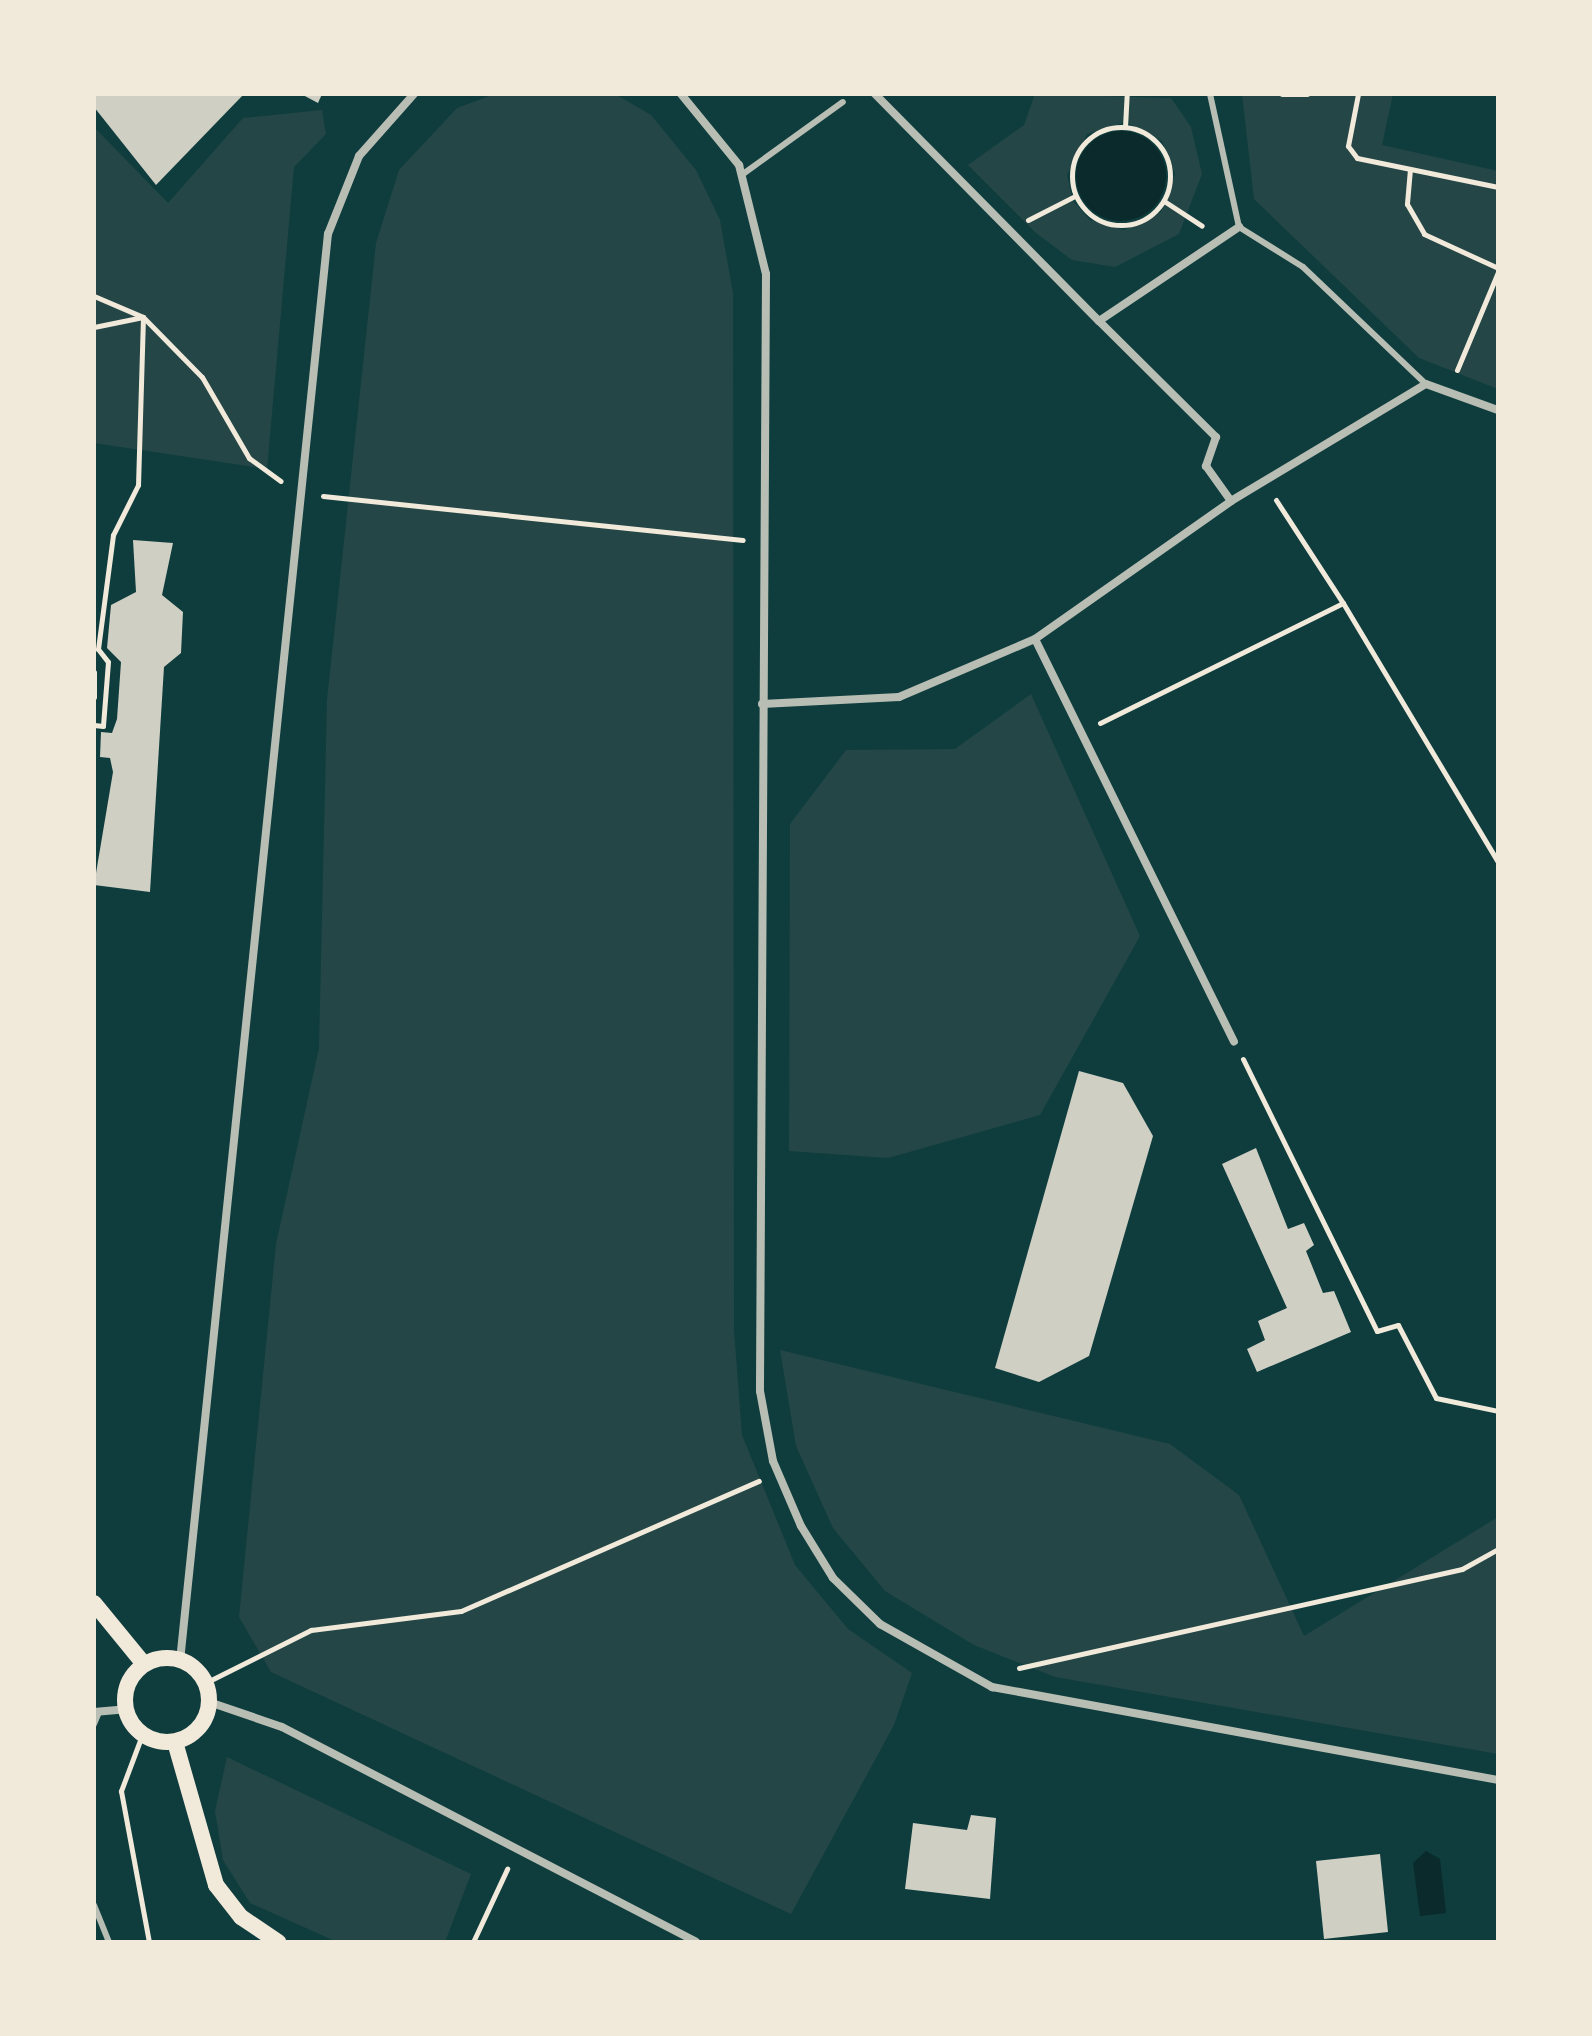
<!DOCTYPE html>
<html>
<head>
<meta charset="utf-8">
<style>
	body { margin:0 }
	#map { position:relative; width:1592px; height:2036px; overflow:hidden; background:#0f3d3e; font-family:"PT Sans",sans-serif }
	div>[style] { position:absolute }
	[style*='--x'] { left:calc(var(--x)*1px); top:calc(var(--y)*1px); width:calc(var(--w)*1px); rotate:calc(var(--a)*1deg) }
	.green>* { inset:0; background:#244646 }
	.water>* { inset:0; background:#0a2a2b }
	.round { border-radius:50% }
	.building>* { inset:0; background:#cfcfc3 }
	.path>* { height:5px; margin:-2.5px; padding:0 2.5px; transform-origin:2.5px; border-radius:2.5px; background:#f1e9da }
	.path>.ring { margin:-2.5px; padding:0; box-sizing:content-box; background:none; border:5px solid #f1e9da; border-radius:50% }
	.service>* { height:6px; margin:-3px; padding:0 3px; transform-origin:3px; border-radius:3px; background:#b8beb3 }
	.minor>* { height:8px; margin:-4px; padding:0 4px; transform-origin:4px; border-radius:4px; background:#b8beb3 }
	.secondary>* { height:16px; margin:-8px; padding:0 8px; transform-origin:8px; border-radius:8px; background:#f1e9da }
	.secondary>.ring { margin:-8px; padding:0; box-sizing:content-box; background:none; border:16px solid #f1e9da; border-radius:50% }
	span { translate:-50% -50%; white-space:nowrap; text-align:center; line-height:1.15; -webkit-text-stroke:7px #f1e9da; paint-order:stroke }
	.frame { position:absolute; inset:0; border:96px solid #f1e9da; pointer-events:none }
</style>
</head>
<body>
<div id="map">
	<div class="green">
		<i style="clip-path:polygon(495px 94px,615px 94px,651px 115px,696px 170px,720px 220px,733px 293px,734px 1330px,742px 1435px,795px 1565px,848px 1629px,912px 1673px,894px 1725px,791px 1914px,271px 1672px,239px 1617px,276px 1244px,319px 1048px,327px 700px,376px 243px,399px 170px,457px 108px)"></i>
		<i style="clip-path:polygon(evenodd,1035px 94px,1171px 98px,1191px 127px,1202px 174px,1179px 234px,1115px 267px,1072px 260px,1036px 233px,968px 165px,1024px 125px,1035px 94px,1126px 122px,1162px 141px,1175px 174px,1161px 212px,1124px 230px,1090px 220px,1073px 201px,1067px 175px,1087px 134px,1126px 122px)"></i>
		<i style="clip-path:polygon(1242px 94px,1393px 94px,1382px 145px,1498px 171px,1498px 389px,1419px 358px,1254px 199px)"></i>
		<i style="clip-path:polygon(322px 110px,326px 134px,294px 167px,267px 469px,94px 443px,94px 127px,168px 203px,243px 118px)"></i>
		<i style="clip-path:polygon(1031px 694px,1140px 936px,1040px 1115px,888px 1158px,789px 1151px,790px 824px,846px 750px,955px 749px)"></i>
		<i style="clip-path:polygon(780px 1350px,1170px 1444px,1239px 1495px,1304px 1636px,1498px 1517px,1498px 1754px,1055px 1677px,974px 1645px,885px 1591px,833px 1528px,796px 1446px)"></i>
		<i style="clip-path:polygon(227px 1757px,471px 1874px,445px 1942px,337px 1942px,250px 1903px,223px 1860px,215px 1811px)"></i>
	</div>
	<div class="water">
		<i class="round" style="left:1076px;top:131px;width:90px;height:90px"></i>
		<i style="clip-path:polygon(1426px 1851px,1440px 1859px,1446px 1913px,1420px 1916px,1413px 1863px)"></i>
	</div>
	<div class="building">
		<i style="clip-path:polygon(94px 94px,244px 94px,156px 185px,94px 107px)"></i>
		<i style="clip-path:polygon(301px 94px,322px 94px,318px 103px)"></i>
		<i style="clip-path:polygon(133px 540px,173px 543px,162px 595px,183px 612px,181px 653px,164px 667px,150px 892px,94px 885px,113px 772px,110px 758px,100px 757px,101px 732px,112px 733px,117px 719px,121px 662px,107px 648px,111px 605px,136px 592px)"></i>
		<i style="clip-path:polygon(1079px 1071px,1123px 1083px,1153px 1136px,1089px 1356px,1039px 1382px,995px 1368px)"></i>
		<i style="clip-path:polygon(1256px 1148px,1288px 1229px,1304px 1223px,1314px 1245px,1306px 1251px,1323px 1293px,1334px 1291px,1351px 1332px,1257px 1372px,1247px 1349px,1265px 1340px,1258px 1321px,1287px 1308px,1222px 1164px)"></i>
		<i style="clip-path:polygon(971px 1815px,996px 1818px,990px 1899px,905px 1889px,913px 1823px,967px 1830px)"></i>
		<i style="clip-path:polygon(1380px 1854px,1388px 1932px,1324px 1939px,1316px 1861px)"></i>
	</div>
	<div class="path">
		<i style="--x:1282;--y:94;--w:25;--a:0"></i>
		<i style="--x:1358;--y:94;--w:53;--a:100.9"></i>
		<i style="--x:1348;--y:146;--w:15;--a:53"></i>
		<i style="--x:1357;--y:158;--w:144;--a:11.6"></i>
		<i class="ring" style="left:1072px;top:127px;width:93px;height:93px"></i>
		<i style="--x:1125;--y:127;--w:33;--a:-87"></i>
		<i style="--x:1410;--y:169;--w:35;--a:95"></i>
		<i style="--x:1407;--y:204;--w:34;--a:60"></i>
		<i style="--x:1424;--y:234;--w:81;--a:24.7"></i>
		<i style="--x:1164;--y:201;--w:45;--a:33.3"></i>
		<i style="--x:1028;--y:220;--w:53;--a:-27.1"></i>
		<i style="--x:94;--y:296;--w:53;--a:23.2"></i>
		<i style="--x:143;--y:317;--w:168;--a:91.7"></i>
		<i style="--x:138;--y:485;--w:56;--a:116.6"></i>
		<i style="--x:113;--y:535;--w:115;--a:97.5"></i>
		<i style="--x:98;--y:649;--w:16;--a:52"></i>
		<i style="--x:108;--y:662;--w:64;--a:94.5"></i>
		<i style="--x:103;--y:726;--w:9;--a:-174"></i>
		<i style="--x:94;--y:327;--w:50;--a:-11.5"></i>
		<i style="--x:143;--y:317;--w:84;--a:45.5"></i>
		<i style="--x:202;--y:377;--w:94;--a:59.9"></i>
		<i style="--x:249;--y:458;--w:39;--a:36"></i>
		<i style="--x:1457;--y:370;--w:106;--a:-67.3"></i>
		<i style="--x:323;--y:496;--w:422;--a:6"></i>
		<i style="--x:1276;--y:500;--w:123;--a:57"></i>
		<i style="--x:94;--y:672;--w:25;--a:90"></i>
		<i style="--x:1100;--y:723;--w:271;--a:-26.3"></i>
		<i style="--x:1343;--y:603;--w:302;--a:59.1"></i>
		<i style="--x:1243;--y:1059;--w:303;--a:63.8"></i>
		<i style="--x:1377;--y:1331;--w:22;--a:-16"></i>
		<i style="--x:1398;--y:1325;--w:82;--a:62.5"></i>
		<i style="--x:1436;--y:1398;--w:63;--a:11.8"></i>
		<i style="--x:1019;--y:1668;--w:454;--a:-12.6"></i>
		<i style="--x:1462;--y:1569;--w:41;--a:-29.1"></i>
		<i style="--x:213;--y:1679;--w:110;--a:-26.6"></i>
		<i style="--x:311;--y:1630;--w:151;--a:-7.2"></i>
		<i style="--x:461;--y:1611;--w:325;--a:-23.6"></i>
		<i style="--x:142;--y:1735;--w:60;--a:110.6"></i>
		<i style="--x:121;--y:1791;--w:154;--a:79.5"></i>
		<i style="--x:473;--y:1942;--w:81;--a:-65"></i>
	</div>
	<div class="service">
		<i style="--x:1210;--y:94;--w:136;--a:77.7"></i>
		<i style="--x:1239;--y:227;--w:75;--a:32"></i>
		<i style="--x:1303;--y:267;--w:170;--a:43.6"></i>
		<i style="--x:743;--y:174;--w:123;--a:-35.8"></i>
		<i style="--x:94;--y:1724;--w:13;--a:-67"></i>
		<i style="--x:94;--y:1905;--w:40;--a:68"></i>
	</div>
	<div class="minor">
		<i style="--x:681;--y:94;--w:92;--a:50.8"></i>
		<i style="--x:739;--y:165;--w:112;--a:76.1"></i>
		<i style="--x:766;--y:274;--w:1117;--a:90.31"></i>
		<i style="--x:760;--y:1391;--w:71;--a:79.5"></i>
		<i style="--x:773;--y:1461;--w:71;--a:66.7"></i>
		<i style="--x:801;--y:1526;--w:61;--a:58.4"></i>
		<i style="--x:833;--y:1578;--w:66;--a:44.4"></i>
		<i style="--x:880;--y:1624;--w:129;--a:29.4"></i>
		<i style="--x:992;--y:1687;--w:514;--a:10.41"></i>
		<i style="--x:875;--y:94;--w:319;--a:45.4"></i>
		<i style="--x:1099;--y:321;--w:169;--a:-33.9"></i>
		<i style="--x:1099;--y:321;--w:165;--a:44.8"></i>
		<i style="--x:1216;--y:437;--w:31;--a:109"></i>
		<i style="--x:1206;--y:466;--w:43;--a:54.5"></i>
		<i style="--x:1035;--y:639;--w:449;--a:63.7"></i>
		<i style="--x:762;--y:704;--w:137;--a:-2.9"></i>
		<i style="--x:899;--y:697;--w:148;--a:-23.1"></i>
		<i style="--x:1035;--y:639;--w:240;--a:-35.1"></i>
		<i style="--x:1231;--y:501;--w:227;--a:-31"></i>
		<i style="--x:1426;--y:384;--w:77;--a:19.9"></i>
		<i style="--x:180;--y:1661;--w:1435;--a:-84.08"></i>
		<i style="--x:328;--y:234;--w:84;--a:-68.3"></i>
		<i style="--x:359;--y:156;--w:83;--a:-48.4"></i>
		<i style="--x:209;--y:1702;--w:77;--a:18.9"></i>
		<i style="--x:282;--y:1727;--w:466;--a:27.4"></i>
		<i style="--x:94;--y:1712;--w:32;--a:-5"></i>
	</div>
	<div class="secondary">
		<i style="--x:94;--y:1603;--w:79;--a:50.7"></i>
		<i class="ring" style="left:125px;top:1658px;width:68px;height:68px"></i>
		<i style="--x:175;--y:1742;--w:149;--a:74"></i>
		<i style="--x:216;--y:1885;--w:41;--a:52"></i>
		<i style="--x:241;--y:1917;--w:45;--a:34"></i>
	</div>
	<div class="frame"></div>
</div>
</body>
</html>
